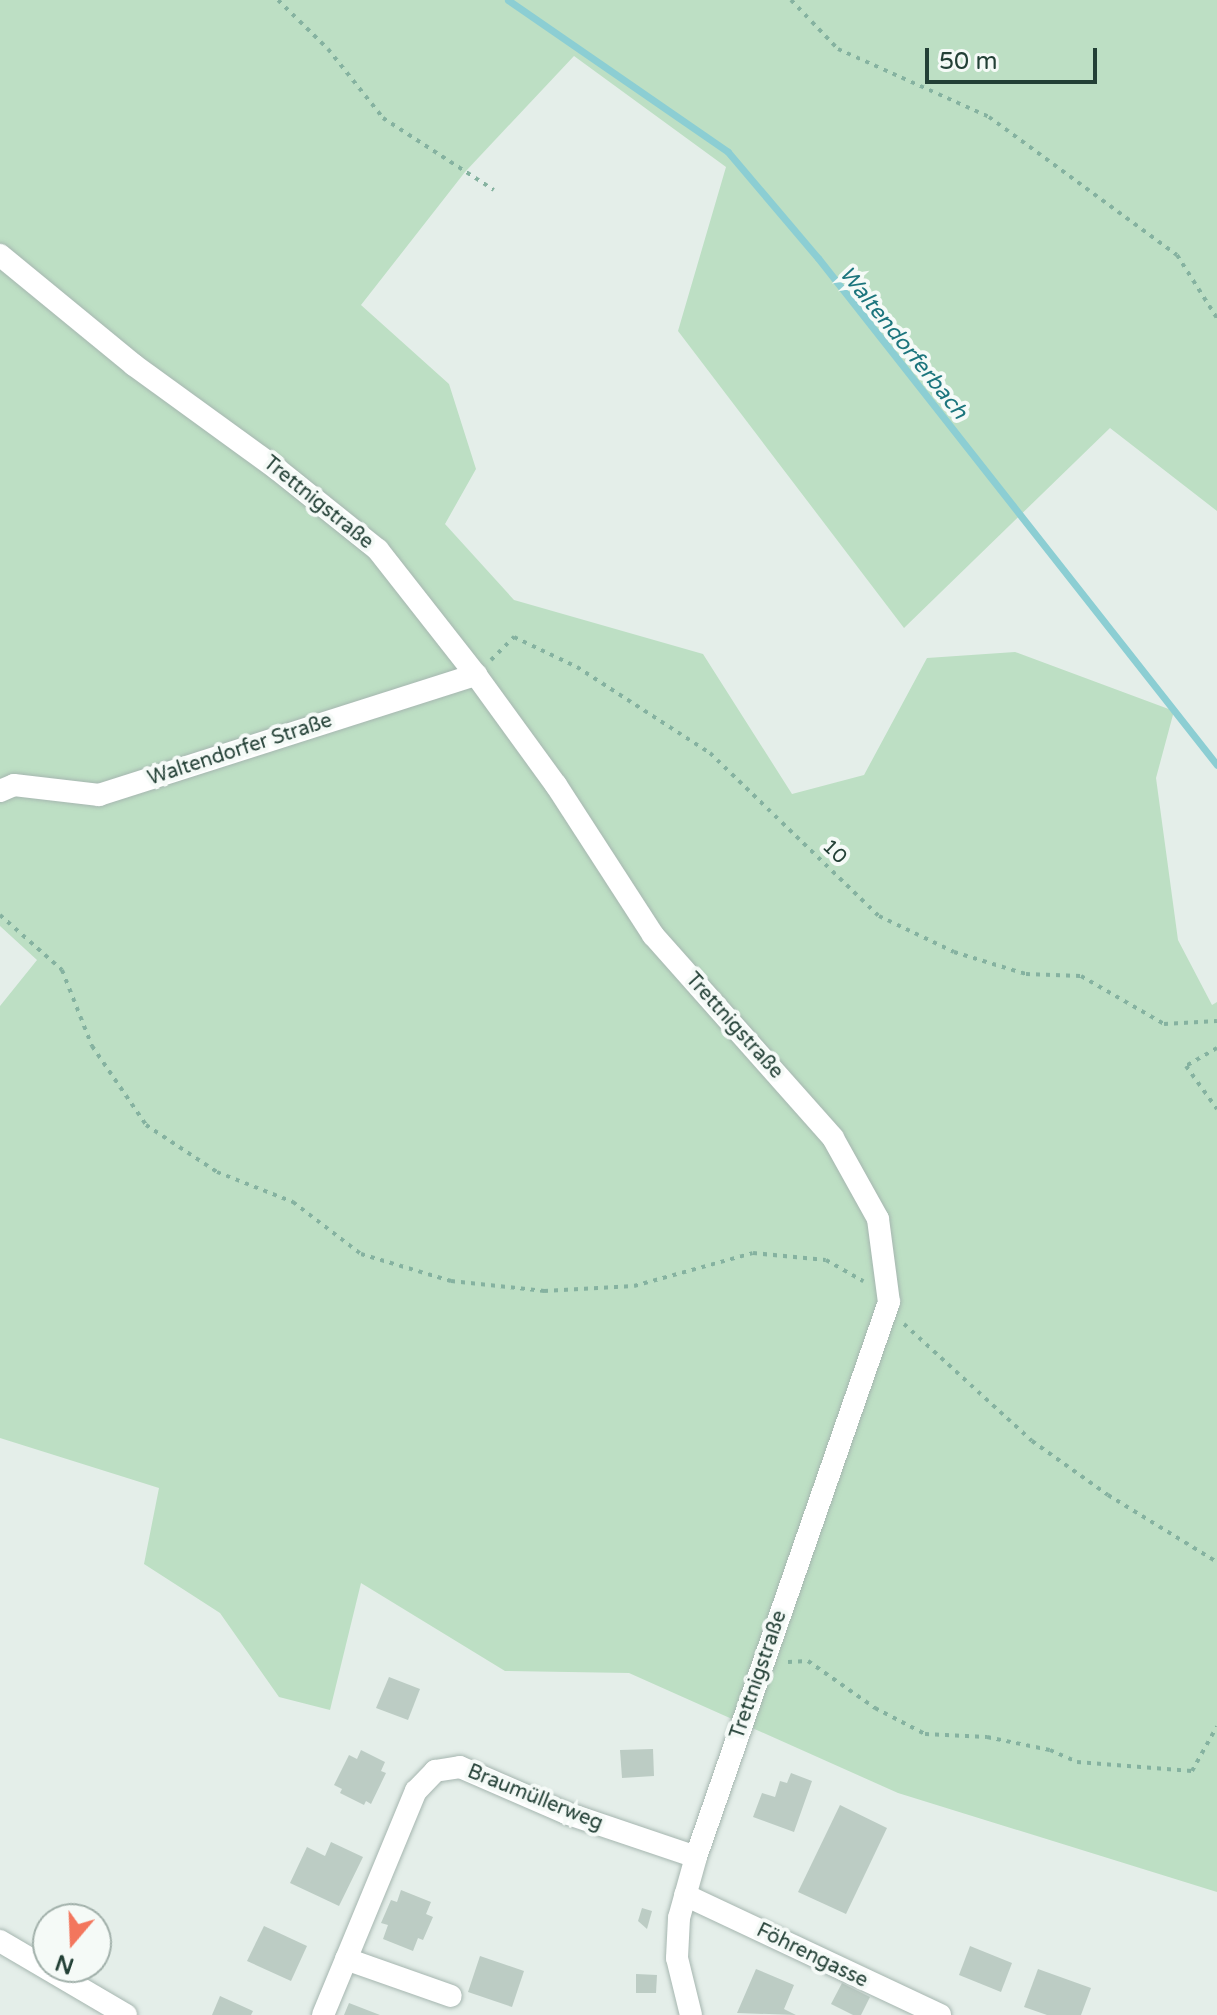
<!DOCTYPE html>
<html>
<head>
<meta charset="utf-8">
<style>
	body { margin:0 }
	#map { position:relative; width:1217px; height:2015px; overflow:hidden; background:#e4eee9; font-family:"Varela Round",sans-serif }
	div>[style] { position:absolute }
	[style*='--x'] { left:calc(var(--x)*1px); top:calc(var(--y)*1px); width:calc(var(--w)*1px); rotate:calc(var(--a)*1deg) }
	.green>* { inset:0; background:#bddfc4 }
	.stream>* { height:7px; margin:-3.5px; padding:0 3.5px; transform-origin:3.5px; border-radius:3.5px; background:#8cced3 }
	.building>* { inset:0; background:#bcccc4 }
	.path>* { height:4px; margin-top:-2px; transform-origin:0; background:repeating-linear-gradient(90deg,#85b2a0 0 4px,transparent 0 10px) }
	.roads { filter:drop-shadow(0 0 2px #a6b6b0) drop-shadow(0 0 2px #a6b6b0) }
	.minor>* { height:22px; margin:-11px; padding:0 11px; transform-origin:11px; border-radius:11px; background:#fff }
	span { translate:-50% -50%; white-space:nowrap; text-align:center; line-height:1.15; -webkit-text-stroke:8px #f5faf7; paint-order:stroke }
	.street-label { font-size:20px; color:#234036 }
	.water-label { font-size:22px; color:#1c757d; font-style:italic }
	.north { position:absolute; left:32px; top:1903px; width:80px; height:80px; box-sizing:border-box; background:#f5faf7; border:2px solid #a1b0aa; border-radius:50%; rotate:199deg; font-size:22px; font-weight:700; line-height:32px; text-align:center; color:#234036 }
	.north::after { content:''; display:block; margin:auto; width:28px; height:36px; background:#f3765d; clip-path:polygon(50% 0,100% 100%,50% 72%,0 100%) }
	.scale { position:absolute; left:925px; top:48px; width:172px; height:36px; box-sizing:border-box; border:4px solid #234036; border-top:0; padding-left:10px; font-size:24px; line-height:28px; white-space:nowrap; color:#234036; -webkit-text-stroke:6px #f5faf7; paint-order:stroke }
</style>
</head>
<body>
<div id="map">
	<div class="green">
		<i style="clip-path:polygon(0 0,1217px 0,1217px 511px,1110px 428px,904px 628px,678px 331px,726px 167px,574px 56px,465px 172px,361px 305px,449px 384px,476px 469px,445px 524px,514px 600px,703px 654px,792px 794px,864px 775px,927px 658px,1015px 652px,1174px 711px,1156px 778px,1178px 940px,1212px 1005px,1217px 1002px,1217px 1892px,898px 1793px,629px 1673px,505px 1671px,361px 1583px,330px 1710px,279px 1697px,220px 1613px,144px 1564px,159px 1488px,0 1438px,0 1006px,37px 960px,0 926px)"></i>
	</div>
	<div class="stream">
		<i style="--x:508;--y:0;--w:267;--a:34.6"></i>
		<i style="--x:728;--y:152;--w:139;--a:49.7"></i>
		<i style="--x:818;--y:258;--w:645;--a:51.8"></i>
	</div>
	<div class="building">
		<i style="clip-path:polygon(389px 1677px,420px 1689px,408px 1720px,376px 1708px)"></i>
		<i style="clip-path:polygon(653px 1749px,654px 1776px,622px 1778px,620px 1750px)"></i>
		<i style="clip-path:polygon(361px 1750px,385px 1762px,381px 1771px,386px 1773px,371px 1804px,366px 1801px,364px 1805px,340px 1793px,342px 1789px,334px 1785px,349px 1755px,357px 1759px)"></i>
		<i style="clip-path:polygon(791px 1773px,812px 1781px,794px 1832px,753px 1817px,762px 1793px,775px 1797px,780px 1781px,787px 1783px)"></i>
		<i style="clip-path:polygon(840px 1805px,887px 1828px,846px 1914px,798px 1892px)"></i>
		<i style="clip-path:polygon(331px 1842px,363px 1857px,339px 1906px,290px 1883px,307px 1847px,325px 1856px)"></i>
		<i style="clip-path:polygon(401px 1890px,431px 1902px,426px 1914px,433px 1917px,423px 1940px,418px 1938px,413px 1951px,383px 1939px,388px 1925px,381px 1923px,391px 1900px,397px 1902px)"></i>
		<i style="clip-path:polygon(642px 1908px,652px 1911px,647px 1929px,638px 1921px)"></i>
		<i style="clip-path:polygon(264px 1926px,307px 1946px,291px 1981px,247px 1961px)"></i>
		<i style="clip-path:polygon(970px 1946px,1012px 1963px,1001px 1992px,959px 1975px)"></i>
		<i style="clip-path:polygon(480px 1956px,524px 1971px,512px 2007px,468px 1992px)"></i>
		<i style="clip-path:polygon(756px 1969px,794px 1985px,784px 2009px,796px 2015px,737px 2013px)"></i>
		<i style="clip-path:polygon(1038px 1969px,1091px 1988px,1081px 2015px,1047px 2015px,1024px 2007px)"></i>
		<i style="clip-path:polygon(636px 1974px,657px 1975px,656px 1993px,636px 1993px)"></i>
		<i style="clip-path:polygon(842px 1983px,870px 1997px,861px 2015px,853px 2015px,831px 2004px)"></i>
		<i style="clip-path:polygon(220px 1996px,253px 2011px,251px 2015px,212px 2015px)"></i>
		<i style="clip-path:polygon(349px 2003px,380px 2015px,344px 2015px)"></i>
	</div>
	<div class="path">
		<i style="--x:278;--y:0;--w:70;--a:44.4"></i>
		<i style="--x:328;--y:49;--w:88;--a:51.4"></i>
		<i style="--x:383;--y:118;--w:132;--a:33"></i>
		<i style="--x:791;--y:0;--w:68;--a:46.2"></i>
		<i style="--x:838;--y:49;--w:166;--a:24.2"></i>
		<i style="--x:989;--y:117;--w:233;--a:36.3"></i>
		<i style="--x:1177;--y:255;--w:75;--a:57.6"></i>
		<i style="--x:491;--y:660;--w:33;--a:-45"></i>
		<i style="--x:514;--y:637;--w:70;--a:25.5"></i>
		<i style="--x:577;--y:667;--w:158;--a:32.9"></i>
		<i style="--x:710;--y:753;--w:235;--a:44"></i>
		<i style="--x:879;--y:916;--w:83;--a:25.6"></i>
		<i style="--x:954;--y:952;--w:75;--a:17"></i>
		<i style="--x:1026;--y:974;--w:55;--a:2.1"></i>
		<i style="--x:1081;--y:976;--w:96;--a:30"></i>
		<i style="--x:1164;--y:1024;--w:53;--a:-3.2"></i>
		<i style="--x:0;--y:915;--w:83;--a:41.6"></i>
		<i style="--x:62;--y:970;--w:82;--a:68.5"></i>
		<i style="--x:92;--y:1046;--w:96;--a:55.6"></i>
		<i style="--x:146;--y:1125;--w:85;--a:33.5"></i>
		<i style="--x:217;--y:1172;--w:82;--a:21.5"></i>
		<i style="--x:293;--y:1202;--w:86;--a:37.4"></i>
		<i style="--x:361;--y:1254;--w:94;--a:16.7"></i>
		<i style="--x:451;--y:1281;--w:94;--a:6.1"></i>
		<i style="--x:544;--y:1291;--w:90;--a:-3.2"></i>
		<i style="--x:634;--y:1286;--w:123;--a:-15.5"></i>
		<i style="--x:753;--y:1253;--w:73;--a:5.5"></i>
		<i style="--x:826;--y:1260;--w:43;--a:29.6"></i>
		<i style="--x:1217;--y:1048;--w:36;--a:150"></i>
		<i style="--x:1186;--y:1066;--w:53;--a:54.2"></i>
		<i style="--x:904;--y:1324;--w:173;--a:42.4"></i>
		<i style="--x:1032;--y:1441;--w:93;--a:35.4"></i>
		<i style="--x:1108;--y:1495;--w:128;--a:31.6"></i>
		<i style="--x:788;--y:1662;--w:20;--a:-3"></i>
		<i style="--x:808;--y:1661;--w:82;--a:35"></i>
		<i style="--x:875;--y:1708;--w:56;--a:27.5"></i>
		<i style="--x:925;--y:1734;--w:62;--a:2.8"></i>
		<i style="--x:987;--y:1737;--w:64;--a:11.7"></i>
		<i style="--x:1050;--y:1750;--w:30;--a:24"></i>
		<i style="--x:1077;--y:1762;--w:115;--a:4.5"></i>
		<i style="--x:1192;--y:1771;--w:51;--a:-60.9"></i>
	</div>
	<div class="roads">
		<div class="minor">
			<i style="--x:0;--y:255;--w:173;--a:39.4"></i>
			<i style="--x:134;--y:365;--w:177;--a:36"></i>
			<i style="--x:277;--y:469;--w:129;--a:38.7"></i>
			<i style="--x:378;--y:550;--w:159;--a:51.9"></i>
			<i style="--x:476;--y:675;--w:136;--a:54"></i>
			<i style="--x:556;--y:785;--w:179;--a:57.1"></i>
			<i style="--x:653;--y:935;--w:271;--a:48.4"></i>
			<i style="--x:833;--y:1138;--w:93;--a:60.9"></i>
			<i style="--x:878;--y:1219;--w:84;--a:82.5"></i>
			<i style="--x:889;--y:1302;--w:588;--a:109.18"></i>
			<i style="--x:696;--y:1857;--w:63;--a:105.6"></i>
			<i style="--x:679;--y:1918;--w:40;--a:92.9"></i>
			<i style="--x:677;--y:1958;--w:59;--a:76.2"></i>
			<i style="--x:0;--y:791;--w:15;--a:-23"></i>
			<i style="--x:14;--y:785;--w:86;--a:6.7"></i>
			<i style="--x:99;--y:795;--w:396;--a:-17.7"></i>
			<i style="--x:685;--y:1895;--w:282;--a:25.2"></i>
			<i style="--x:0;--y:1941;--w:146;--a:30.4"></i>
			<i style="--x:346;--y:1959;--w:111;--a:19.4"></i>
			<i style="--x:323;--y:2015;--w:243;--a:-67.5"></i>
			<i style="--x:416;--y:1791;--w:28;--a:-46"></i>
			<i style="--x:435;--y:1771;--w:25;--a:-9"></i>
			<i style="--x:460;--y:1767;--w:116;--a:23.5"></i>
			<i style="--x:566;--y:1813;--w:137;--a:18.7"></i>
		</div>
	</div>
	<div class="street-label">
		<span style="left:318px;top:503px;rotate:39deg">Trettnigstraße</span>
		<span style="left:240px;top:750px;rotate:-18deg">Waltendorfer Straße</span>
		<span style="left:834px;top:852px;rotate:44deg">10</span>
		<span style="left:734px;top:1026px;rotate:48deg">Trettnigstraße</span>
		<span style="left:759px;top:1675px;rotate:-71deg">Trettnigstraße</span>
		<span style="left:535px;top:1798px;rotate:22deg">Braumüllerweg</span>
		<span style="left:812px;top:1956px;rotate:26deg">Föhrengasse</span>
	</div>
	<div class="water-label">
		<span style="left:903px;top:343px;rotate:51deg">Waltendorferbach</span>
	</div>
	<div class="north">N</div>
	<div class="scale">50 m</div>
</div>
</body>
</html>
